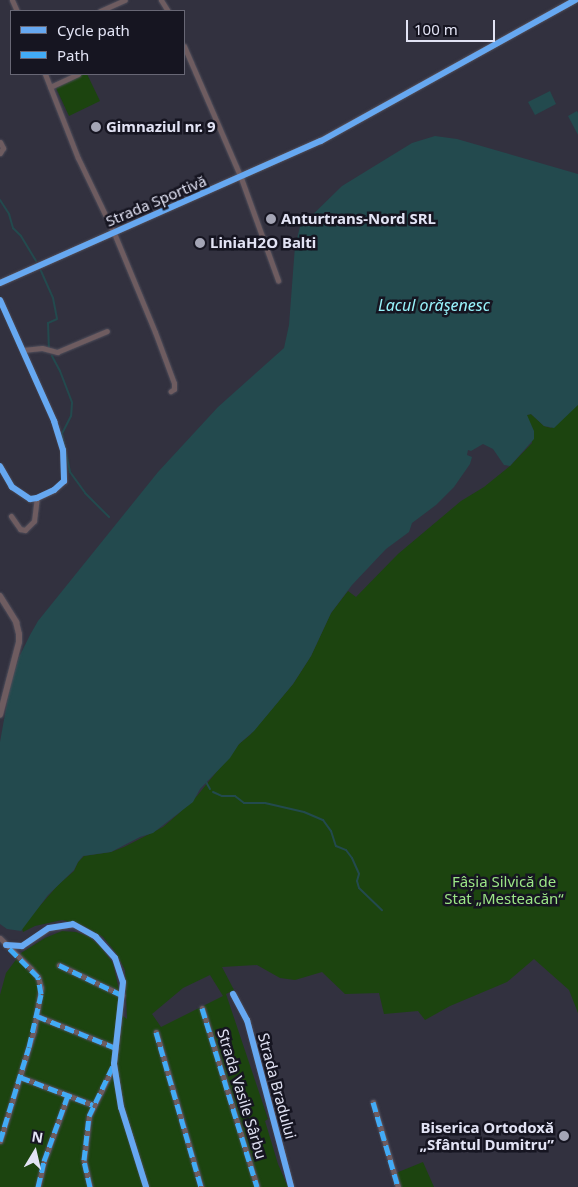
<!DOCTYPE html>
<html>
<head>
<meta charset="utf-8">
<style>
	body { margin:0 }
	#map { position:relative; width:578px; height:1187px; overflow:hidden; background:#32313f; font-family:"Noto Sans",sans-serif }
	div>[style] { position:absolute }
	[style*='--x'] { left:calc(var(--x)*1px); top:calc(var(--y)*1px); width:calc(var(--w)*1px); rotate:calc(var(--a)*1deg) }
	.green>* { inset:0; background:#1c440f }
	.water>* { inset:0; background:#234a4e }
	.stream>* { height:2px; margin:-1px; padding:0 1px; transform-origin:1px; border-radius:1px; background:#234a4e }
	.roads { filter:drop-shadow(0 0 1px #4f4e5b) drop-shadow(0 0 1px #4f4e5b) }
	.minor>* { height:5px; margin:-2.5px; padding:0 2.5px; transform-origin:2.5px; border-radius:2.5px; background:#6e5c60 }
	.tertiary>* { height:6px; margin:-3px; padding:0 3px; transform-origin:3px; border-radius:3px; background:#6e5c60 }
	.quiet>* { height:5px; margin-top:-2.5px; transform-origin:0; background:repeating-linear-gradient(90deg,#42abf6 0 10px,transparent 0 15px) }
	.cycleway>* { height:6px; margin:-3px; padding:0 3px; transform-origin:3px; border-radius:3px; background:#66a8f1 }
	.dots>* { width:14px; height:14px; translate:-50% -50%; box-sizing:border-box; border:2px solid #161521; border-radius:50% }
	span { translate:-50% -50%; white-space:nowrap; text-align:center; line-height:1.15; -webkit-text-stroke:5px #161521; paint-order:stroke }
	.poi-label { font-size:15px; color:#e2e3f4; font-weight:700 }
	.left { translate:0 -50%; text-align:left }
	.right { translate:-100% -50%; text-align:right }
	.street-label { font-size:15px; color:#e2e3f4 }
	.park-label { font-size:15px; color:#9ce687 }
	.water-label { font-size:16px; color:#98f3fb; font-style:italic }
	.legend { position:absolute; left:10px; top:10px; width:175px; height:65px; box-sizing:border-box; background:#161521; border:1px solid #686775; margin:0; padding:6px 9px; list-style:none; font-size:15px; color:#e2e3f4 }
	.legend li { display:flex; align-items:center; gap:10px; height:25px }
	.legend b { width:25px; border:1px solid #686775 }
	.north { position:absolute; left:10px; top:1127px; width:50px; height:50px; -webkit-text-stroke:4px #161521; paint-order:stroke; rotate:9deg; font-size:14px; font-weight:700; line-height:20px; text-align:center; color:#e2e3f4 }
	.north::after { content:''; display:block; margin:auto; width:18px; height:22px; background:#e2e3f4; clip-path:polygon(50% 0,100% 100%,50% 72%,0 100%) }
	.scale { position:absolute; left:406px; top:20px; width:89px; height:22px; box-sizing:border-box; border:2px solid #e2e3f4; border-top:0; padding-left:6px; font-size:15px; line-height:18px; white-space:nowrap; color:#e2e3f4; -webkit-text-stroke:4px #161521; paint-order:stroke }
</style>
</head>
<body>
<div id="map">
	<div class="green">
		<i style="clip-path:polygon(84px 74px,87px 74px,100px 101px,69px 116px,56px 88px)"></i>
		<i style="clip-path:polygon(evenodd,578px 398px,578px 1013px,569px 990px,534px 959px,507px 982px,450px 1006px,425px 1020px,418px 1011px,384px 1014px,379px 993px,345px 994px,322px 972px,295px 980px,280px 978px,257px 965px,222px 967px,234px 990px,226px 994px,268px 1119px,265px 1121px,278px 1164px,288px 1187px,0 1187px,0 995px,6px 973px,21px 953px,45px 938px,62px 931px,76px 932px,88px 936px,100px 946px,113px 963px,119px 990px,124px 992px,123px 1016px,127px 1019px,125px 970px,116px 953px,103px 937px,84px 926px,62px 920px,35px 926px,23px 932px,22px 928px,31px 916px,58px 885px,74px 871px,78px 862px,84px 856px,111px 852px,124px 847px,163px 827px,177px 815px,197px 796px,239px 744px,250px 735px,293px 684px,311px 656px,331px 613px,348px 591px,356px 597px,398px 554px,461px 501px,484px 487px,510px 466px,532px 443px,527px 415px,531px 414px,544px 426px,551px 428px,578px 398px,210px 975px,223px 996px,161px 1027px,152px 1014px,183px 988px,210px 975px)"></i>
		<i style="clip-path:polygon(423px 1162px,434px 1187px,400px 1187px,396px 1173px)"></i>
	</div>
	<div class="water">
		<i style="clip-path:polygon(550px 91px,556px 104px,535px 115px,528px 102px)"></i>
		<i style="clip-path:polygon(577px 111px,578px 113px,578px 135px,568px 116px)"></i>
		<i style="clip-path:polygon(435px 136px,457px 139px,578px 174px,578px 405px,554px 428px,544px 426px,531px 414px,527px 415px,534px 431px,534px 439px,510px 466px,504px 465px,493px 449px,483px 444px,471px 451px,468px 450px,467px 455px,472px 457px,470px 464px,454px 487px,436px 505px,412px 523px,409px 532px,386px 549px,352px 585px,331px 613px,311px 656px,293px 684px,254px 731px,239px 744px,230px 758px,200px 789px,193px 802px,153px 833px,140px 837px,111px 852px,83px 856px,78px 862px,74px 870px,48px 895px,21px 931px,7px 929px,0 924px,0 742px,10px 686px,19px 657px,30px 635px,38px 621px,158px 472px,218px 407px,284px 348px,289px 325px,295px 246px,300px 227px,342px 186px,412px 143px)"></i>
	</div>
	<div class="stream">
		<i style="--x:0;--y:200;--w:17;--a:57"></i>
		<i style="--x:9;--y:214;--w:15;--a:74"></i>
		<i style="--x:13;--y:228;--w:11;--a:45"></i>
		<i style="--x:21;--y:236;--w:29;--a:59"></i>
		<i style="--x:41;--y:271;--w:30;--a:66"></i>
		<i style="--x:53;--y:298;--w:21;--a:79"></i>
		<i style="--x:57;--y:319;--w:10;--a:156"></i>
		<i style="--x:48;--y:323;--w:26;--a:88"></i>
		<i style="--x:52;--y:356;--w:17;--a:62"></i>
		<i style="--x:60;--y:371;--w:34;--a:69"></i>
		<i style="--x:72;--y:403;--w:13;--a:94"></i>
		<i style="--x:71;--y:416;--w:20;--a:117"></i>
		<i style="--x:62;--y:434;--w:39;--a:78"></i>
		<i style="--x:70;--y:472;--w:26;--a:54"></i>
		<i style="--x:85;--y:493;--w:34;--a:45"></i>
		<i style="--x:206;--y:782;--w:8;--a:60"></i>
		<i style="--x:213;--y:792;--w:10;--a:24"></i>
		<i style="--x:222;--y:796;--w:13;--a:0"></i>
		<i style="--x:235;--y:796;--w:11;--a:38"></i>
		<i style="--x:244;--y:803;--w:21;--a:0"></i>
		<i style="--x:265;--y:803;--w:40;--a:13"></i>
		<i style="--x:304;--y:812;--w:21;--a:23"></i>
		<i style="--x:323;--y:820;--w:14;--a:54"></i>
		<i style="--x:331;--y:831;--w:16;--a:72"></i>
		<i style="--x:336;--y:846;--w:11;--a:22"></i>
		<i style="--x:346;--y:850;--w:10;--a:53"></i>
		<i style="--x:352;--y:858;--w:17;--a:66"></i>
		<i style="--x:359;--y:874;--w:7;--a:106"></i>
		<i style="--x:357;--y:881;--w:7;--a:74"></i>
		<i style="--x:359;--y:888;--w:32;--a:44"></i>
	</div>
	<div class="roads">
		<div class="minor">
			<i style="--x:12;--y:0;--w:12;--a:66"></i>
			<i style="--x:161;--y:0;--w:13;--a:58"></i>
			<i style="--x:100;--y:11;--w:27;--a:-24"></i>
			<i style="--x:184;--y:46;--w:144;--a:66.6"></i>
			<i style="--x:241;--y:178;--w:109;--a:70.1"></i>
			<i style="--x:45;--y:74;--w:90;--a:68.6"></i>
			<i style="--x:78;--y:158;--w:83;--a:64.4"></i>
			<i style="--x:114;--y:233;--w:107;--a:67.5"></i>
			<i style="--x:155;--y:332;--w:54;--a:69.6"></i>
			<i style="--x:174;--y:383;--w:6;--a:90"></i>
			<i style="--x:174;--y:389;--w:4;--a:146"></i>
			<i style="--x:50;--y:87;--w:31;--a:-25"></i>
			<i style="--x:0;--y:142;--w:7;--a:63"></i>
			<i style="--x:3;--y:148;--w:6;--a:121"></i>
			<i style="--x:0;--y:300;--w:133;--a:65.9"></i>
			<i style="--x:54;--y:421;--w:30;--a:73"></i>
			<i style="--x:63;--y:450;--w:31;--a:88"></i>
			<i style="--x:64;--y:481;--w:13;--a:138"></i>
			<i style="--x:54;--y:490;--w:19;--a:155"></i>
			<i style="--x:37;--y:498;--w:7;--a:172"></i>
			<i style="--x:30;--y:499;--w:22;--a:-146"></i>
			<i style="--x:12;--y:487;--w:24;--a:-120"></i>
			<i style="--x:23;--y:350;--w:19;--a:-6"></i>
			<i style="--x:42;--y:348;--w:16;--a:15"></i>
			<i style="--x:57;--y:352;--w:54;--a:-22.8"></i>
			<i style="--x:11;--y:516;--w:16;--a:55"></i>
			<i style="--x:20;--y:529;--w:5;--a:11"></i>
			<i style="--x:25;--y:530;--w:13;--a:-45"></i>
			<i style="--x:34;--y:521;--w:23;--a:-83"></i>
			<i style="--x:0;--y:938;--w:44;--a:45"></i>
			<i style="--x:31;--y:969;--w:11;--a:49"></i>
			<i style="--x:38;--y:977;--w:11;--a:75"></i>
			<i style="--x:41;--y:988;--w:43;--a:99.5"></i>
			<i style="--x:34;--y:1030;--w:116;--a:107"></i>
			<i style="--x:6;--y:945;--w:16;--a:4"></i>
			<i style="--x:22;--y:946;--w:32;--a:-34"></i>
			<i style="--x:49;--y:928;--w:24;--a:-9"></i>
			<i style="--x:73;--y:924;--w:26;--a:29"></i>
			<i style="--x:96;--y:937;--w:28;--a:48"></i>
			<i style="--x:115;--y:958;--w:25;--a:72"></i>
			<i style="--x:123;--y:982;--w:82;--a:96.3"></i>
			<i style="--x:114;--y:1064;--w:44;--a:80.8"></i>
			<i style="--x:121;--y:1107;--w:84;--a:72.6"></i>
			<i style="--x:59;--y:965;--w:70;--a:25.5"></i>
			<i style="--x:233;--y:994;--w:30;--a:62"></i>
			<i style="--x:247;--y:1020;--w:173;--a:75.2"></i>
			<i style="--x:202;--y:1008;--w:187;--a:72.9"></i>
			<i style="--x:37;--y:1016;--w:85;--a:22.1"></i>
			<i style="--x:156;--y:1032;--w:161;--a:73.8"></i>
			<i style="--x:20;--y:1077;--w:78;--a:21"></i>
			<i style="--x:373;--y:1102;--w:89;--a:73.6"></i>
			<i style="--x:38;--y:1187;--w:27;--a:-77"></i>
			<i style="--x:44;--y:1161;--w:70;--a:-70"></i>
			<i style="--x:90;--y:1187;--w:28;--a:-103"></i>
			<i style="--x:84;--y:1160;--w:44;--a:-83.5"></i>
			<i style="--x:89;--y:1116;--w:57;--a:-63.9"></i>
		</div>
		<div class="tertiary">
			<i style="--x:0;--y:283;--w:351;--a:-23.9"></i>
			<i style="--x:321;--y:141;--w:291;--a:-29"></i>
			<i style="--x:0;--y:596;--w:31;--a:58"></i>
			<i style="--x:16;--y:622;--w:12;--a:76"></i>
			<i style="--x:19;--y:634;--w:8;--a:90"></i>
			<i style="--x:19;--y:642;--w:75;--a:104.6"></i>
		</div>
	</div>
	<div class="quiet">
		<i style="--x:59;--y:965;--w:70;--a:25.5"></i>
		<i style="--x:202;--y:1008;--w:187;--a:72.9"></i>
		<i style="--x:37;--y:1016;--w:85;--a:22.1"></i>
		<i style="--x:156;--y:1032;--w:161;--a:73.8"></i>
		<i style="--x:20;--y:1077;--w:78;--a:21"></i>
		<i style="--x:373;--y:1102;--w:89;--a:73.6"></i>
		<i style="--x:0;--y:1141;--w:98;--a:-72.9"></i>
		<i style="--x:29;--y:1047;--w:54;--a:-77.2"></i>
		<i style="--x:41;--y:994;--w:17;--a:-100"></i>
		<i style="--x:38;--y:977;--w:45;--a:-135"></i>
		<i style="--x:38;--y:1187;--w:27;--a:-77"></i>
		<i style="--x:44;--y:1161;--w:70;--a:-70"></i>
		<i style="--x:90;--y:1187;--w:28;--a:-103"></i>
		<i style="--x:84;--y:1160;--w:44;--a:-83.5"></i>
		<i style="--x:89;--y:1116;--w:55;--a:-64.4"></i>
	</div>
	<div class="cycleway">
		<i style="--x:0;--y:283;--w:351;--a:-23.9"></i>
		<i style="--x:321;--y:141;--w:291;--a:-29"></i>
		<i style="--x:0;--y:300;--w:133;--a:65.9"></i>
		<i style="--x:54;--y:421;--w:30;--a:73"></i>
		<i style="--x:63;--y:450;--w:31;--a:88"></i>
		<i style="--x:64;--y:481;--w:13;--a:138"></i>
		<i style="--x:54;--y:490;--w:19;--a:155"></i>
		<i style="--x:37;--y:498;--w:7;--a:172"></i>
		<i style="--x:30;--y:499;--w:22;--a:-146"></i>
		<i style="--x:12;--y:487;--w:24;--a:-120"></i>
		<i style="--x:6;--y:945;--w:16;--a:4"></i>
		<i style="--x:22;--y:946;--w:32;--a:-34"></i>
		<i style="--x:49;--y:928;--w:24;--a:-9"></i>
		<i style="--x:73;--y:924;--w:26;--a:29"></i>
		<i style="--x:96;--y:937;--w:28;--a:48"></i>
		<i style="--x:115;--y:958;--w:25;--a:72"></i>
		<i style="--x:123;--y:982;--w:82;--a:96.3"></i>
		<i style="--x:114;--y:1064;--w:44;--a:80.8"></i>
		<i style="--x:121;--y:1107;--w:84;--a:72.6"></i>
		<i style="--x:233;--y:994;--w:30;--a:62"></i>
		<i style="--x:247;--y:1020;--w:173;--a:75.2"></i>
	</div>
	<div class="dots">
		<i style="left:96px;top:127px;background:#a4a5b5"></i>
		<i style="left:271px;top:219px;background:#a4a5b5"></i>
		<i style="left:200px;top:243px;background:#a4a5b5"></i>
		<i style="left:564px;top:1136px;background:#a4a5b5"></i>
	</div>
	<div class="poi-label">
		<span class="left" style="left:106px;top:127px">Gimnaziul nr. 9</span>
		<span class="left" style="left:281px;top:219px">Anturtrans-Nord SRL</span>
		<span class="left" style="left:210px;top:243px">LiniaH2O Balti</span>
		<span class="right" style="left:554px;top:1136px">Biserica Ortodoxă<br>„Sfântul Dumitru”</span>
	</div>
	<div class="street-label">
		<span style="left:156px;top:201px;rotate:-23deg">Strada Sportivă</span>
		<span style="left:277px;top:1086px;rotate:75deg">Strada Bradului</span>
		<span style="left:242px;top:1094px;rotate:73deg">Strada Vasile Sârbu</span>
	</div>
	<div class="park-label">
		<span style="left:504px;top:890px">Fâșia Silvică de<br>Stat „Mesteacăn“</span>
	</div>
	<div class="water-label">
		<span style="left:434px;top:305px">Lacul orăşenesc</span>
	</div>
	<ul class="legend">
	<li><b style="height:6px;background:#66a8f1"></b>Cycle path</li>
	<li><b style="height:6px;background:#42abf6"></b>Path</li>
	</ul>
	<div class="north">N</div>
	<div class="scale">100 m</div>
</div>
</body>
</html>
